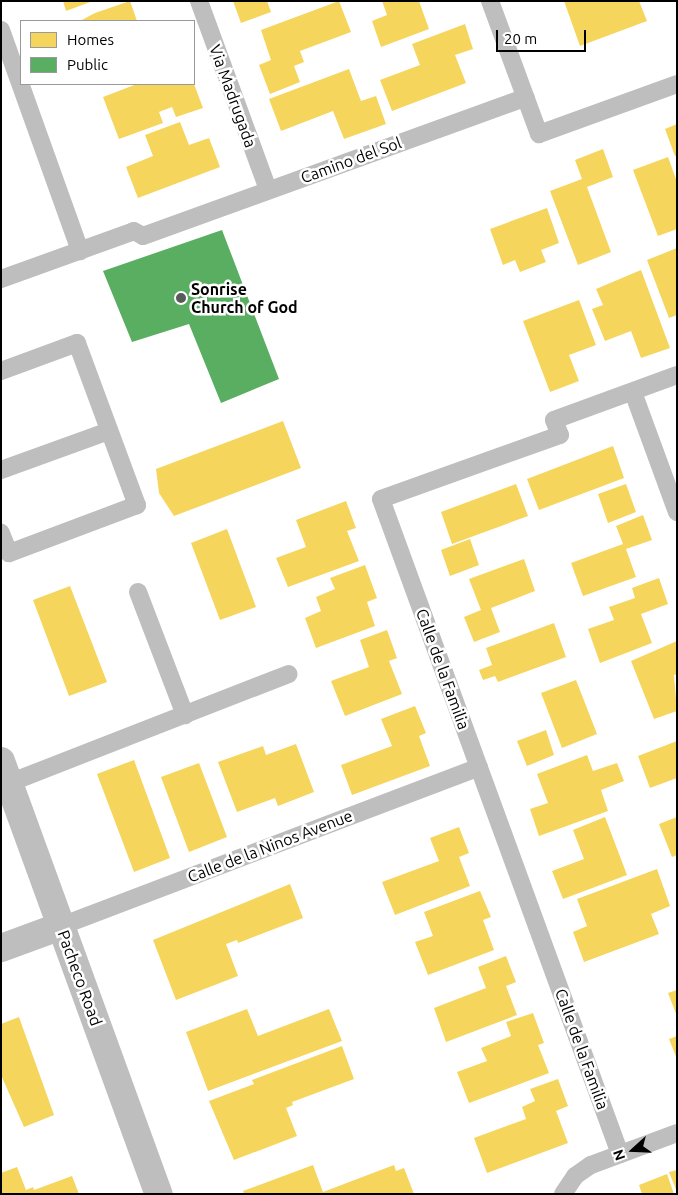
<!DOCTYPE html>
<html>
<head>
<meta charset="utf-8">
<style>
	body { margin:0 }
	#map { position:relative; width:678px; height:1195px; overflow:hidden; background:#fff; font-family:Ubuntu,sans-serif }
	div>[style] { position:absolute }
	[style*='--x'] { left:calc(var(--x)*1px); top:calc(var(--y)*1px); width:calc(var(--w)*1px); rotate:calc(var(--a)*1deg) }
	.homes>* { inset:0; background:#f6d55c }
	.public>* { inset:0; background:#5aae61 }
	.service>* { height:18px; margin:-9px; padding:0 9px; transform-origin:9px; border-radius:9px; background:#bebebe }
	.minor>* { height:28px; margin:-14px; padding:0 14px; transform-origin:14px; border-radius:14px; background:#bebebe }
	.tertiary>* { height:28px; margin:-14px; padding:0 14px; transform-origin:14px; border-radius:14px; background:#bebebe }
	.dots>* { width:14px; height:14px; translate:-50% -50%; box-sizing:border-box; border:2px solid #fff; border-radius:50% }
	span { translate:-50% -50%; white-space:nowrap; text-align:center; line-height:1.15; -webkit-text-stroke:5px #fff; paint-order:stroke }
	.street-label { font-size:16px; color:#000 }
	.poi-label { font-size:16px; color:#000; font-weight:700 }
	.left { translate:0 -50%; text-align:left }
	.frame { position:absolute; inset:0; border:2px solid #000; pointer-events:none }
	.legend { position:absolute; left:20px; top:20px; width:175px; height:65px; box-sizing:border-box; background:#fff; border:1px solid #999; margin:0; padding:6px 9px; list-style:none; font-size:15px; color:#000 }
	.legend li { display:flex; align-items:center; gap:10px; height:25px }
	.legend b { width:25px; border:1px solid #999 }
	.north { position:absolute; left:608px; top:1125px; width:50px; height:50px; -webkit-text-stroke:4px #fff; paint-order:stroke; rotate:250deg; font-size:14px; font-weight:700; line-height:20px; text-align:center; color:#000 }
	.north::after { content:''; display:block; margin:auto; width:18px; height:22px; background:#000; clip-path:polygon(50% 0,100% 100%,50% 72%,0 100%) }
	.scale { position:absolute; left:496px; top:30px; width:90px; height:22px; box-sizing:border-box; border:2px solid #000; border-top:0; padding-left:6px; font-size:15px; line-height:18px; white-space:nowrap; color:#000; -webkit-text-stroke:4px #fff; paint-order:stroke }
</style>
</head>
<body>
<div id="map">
	<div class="homes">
		<i style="clip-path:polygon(63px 1px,93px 1px,66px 11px)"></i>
		<i style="clip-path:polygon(130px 1px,137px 21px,80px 21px,95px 13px)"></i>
		<i style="clip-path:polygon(233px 1px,267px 1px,271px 12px,241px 23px)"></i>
		<i style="clip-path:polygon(339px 1px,351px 32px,300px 51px,304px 62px,294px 66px,300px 82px,270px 94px,259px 65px,271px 60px,261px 30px)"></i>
		<i style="clip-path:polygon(382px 1px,419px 1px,429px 29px,381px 47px,372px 21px,387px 15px)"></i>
		<i style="clip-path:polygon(564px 1px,639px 1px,647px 21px,580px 46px)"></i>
		<i style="clip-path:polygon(465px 24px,473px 49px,455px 55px,466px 83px,392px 111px,380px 80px,420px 65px,412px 44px)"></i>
		<i style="clip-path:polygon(349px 69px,361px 101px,376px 96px,386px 124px,344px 139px,333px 111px,281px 131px,269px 99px)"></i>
		<i style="clip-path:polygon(137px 84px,194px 84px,203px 108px,176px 117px,172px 107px,159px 112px,163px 123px,119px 139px,103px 97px)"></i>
		<i style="clip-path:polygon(180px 122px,189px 145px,209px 138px,220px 167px,138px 198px,126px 167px,153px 156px,145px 135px)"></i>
		<i style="clip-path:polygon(677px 124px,677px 156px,675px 156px,665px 129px)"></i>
		<i style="clip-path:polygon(603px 149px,613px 177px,587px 187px,611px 252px,578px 265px,550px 191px,582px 179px,575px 160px)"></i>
		<i style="clip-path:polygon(668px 157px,677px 182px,677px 229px,658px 236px,633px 170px)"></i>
		<i style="clip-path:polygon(547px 208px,559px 243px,541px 250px,546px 262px,520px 272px,515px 260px,503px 265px,490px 229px)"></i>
		<i style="clip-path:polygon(677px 248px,677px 315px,669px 318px,647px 260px)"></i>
		<i style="clip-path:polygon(641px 270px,670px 348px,641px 358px,631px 331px,605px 341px,592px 309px,603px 305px,596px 289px)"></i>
		<i style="clip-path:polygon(579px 300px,596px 345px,569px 355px,579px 381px,550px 392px,523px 321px)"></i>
		<i style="clip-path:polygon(283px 421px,301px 468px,174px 516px,159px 493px,156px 469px)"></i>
		<i style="clip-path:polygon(613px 446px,624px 478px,539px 510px,527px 479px)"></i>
		<i style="clip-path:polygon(516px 484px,528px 516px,452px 544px,441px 512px)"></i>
		<i style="clip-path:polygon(626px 484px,636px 512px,608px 523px,598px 494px)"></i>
		<i style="clip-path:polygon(346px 501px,356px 528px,347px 531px,359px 561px,288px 587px,276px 558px,306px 547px,296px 520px)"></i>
		<i style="clip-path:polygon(643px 515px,652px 540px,626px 549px,636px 577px,583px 596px,571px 563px,623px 544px,616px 526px)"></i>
		<i style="clip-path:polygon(227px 529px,256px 607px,220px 620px,191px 543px)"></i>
		<i style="clip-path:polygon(470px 539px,479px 565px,450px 576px,441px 550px)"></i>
		<i style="clip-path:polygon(524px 559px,535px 591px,491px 608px,500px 632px,474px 642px,464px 617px,481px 610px,469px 579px)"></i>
		<i style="clip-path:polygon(365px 565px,377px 598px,367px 602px,375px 626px,316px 648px,305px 618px,321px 611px,316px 597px,335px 589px,330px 578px)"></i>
		<i style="clip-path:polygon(659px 578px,668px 604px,641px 614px,652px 643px,600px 663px,588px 629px,614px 620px,609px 607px,635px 598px,632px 588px)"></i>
		<i style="clip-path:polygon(70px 586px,107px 682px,69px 696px,33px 600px)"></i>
		<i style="clip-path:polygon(554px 623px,566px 657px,498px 682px,495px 676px,483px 680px,479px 670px,492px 665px,486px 648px)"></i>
		<i style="clip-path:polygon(387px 630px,397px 658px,389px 661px,402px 694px,345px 716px,331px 681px,369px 667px,360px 640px)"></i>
		<i style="clip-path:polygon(677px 641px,677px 674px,674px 675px,677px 711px,654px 719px,631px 661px)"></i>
		<i style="clip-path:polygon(576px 680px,597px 734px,562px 748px,541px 693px)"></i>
		<i style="clip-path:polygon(415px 706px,426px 733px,419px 736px,430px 766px,352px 795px,341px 765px,392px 746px,381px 719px)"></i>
		<i style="clip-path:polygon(546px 730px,554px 755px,527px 766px,517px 741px)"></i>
		<i style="clip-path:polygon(677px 741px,677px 778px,650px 788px,638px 756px)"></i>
		<i style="clip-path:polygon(296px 744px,314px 792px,278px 806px,275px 798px,237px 812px,218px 762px,263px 746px,266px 755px)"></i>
		<i style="clip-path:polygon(587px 755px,593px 771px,617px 763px,624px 781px,601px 790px,608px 811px,539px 836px,530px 809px,548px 803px,537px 774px)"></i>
		<i style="clip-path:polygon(134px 760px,170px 858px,134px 872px,97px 774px)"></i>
		<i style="clip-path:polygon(199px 763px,227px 837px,189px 852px,161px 777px)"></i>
		<i style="clip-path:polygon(605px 817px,627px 875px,563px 899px,552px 871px,584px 859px,573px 830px)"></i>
		<i style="clip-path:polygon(677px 817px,677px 855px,672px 857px,659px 824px)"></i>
		<i style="clip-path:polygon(459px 827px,469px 853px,459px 857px,470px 886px,395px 915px,382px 882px,439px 861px,430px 838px)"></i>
		<i style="clip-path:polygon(657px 869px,670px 906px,651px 914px,659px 934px,584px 962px,573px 932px,587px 926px,577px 899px)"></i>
		<i style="clip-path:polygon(290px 884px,303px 918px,238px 943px,237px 940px,226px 944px,238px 976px,176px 1000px,153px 940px)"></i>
		<i style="clip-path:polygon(480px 891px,491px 917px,483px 920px,494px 950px,428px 975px,415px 942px,433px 936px,424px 912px)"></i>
		<i style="clip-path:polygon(506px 956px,516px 982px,506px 986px,517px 1015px,446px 1042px,434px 1008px,486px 988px,478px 967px)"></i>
		<i style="clip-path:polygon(677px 990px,677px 1016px,668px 993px)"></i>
		<i style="clip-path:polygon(247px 1009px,258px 1036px,329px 1009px,342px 1041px,208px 1091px,186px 1032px)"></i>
		<i style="clip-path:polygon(533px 1013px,544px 1043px,538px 1045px,549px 1073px,469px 1103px,457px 1072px,487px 1061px,481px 1048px,511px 1036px,506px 1022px)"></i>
		<i style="clip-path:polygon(19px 1017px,54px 1115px,24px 1127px,1px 1075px,1px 1024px)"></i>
		<i style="clip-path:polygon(677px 1036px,677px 1059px,669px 1039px)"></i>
		<i style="clip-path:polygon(342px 1046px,354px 1079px,292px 1102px,293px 1105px,286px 1108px,297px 1136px,234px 1160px,209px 1101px,254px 1084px,252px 1080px)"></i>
		<i style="clip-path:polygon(558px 1079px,568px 1106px,556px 1111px,568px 1143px,487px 1173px,474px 1138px,526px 1119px,522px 1107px,535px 1101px,530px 1089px)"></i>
		<i style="clip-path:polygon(313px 1165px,323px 1192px,394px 1165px,396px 1171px,404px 1168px,414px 1194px,244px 1194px,243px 1191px)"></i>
		<i style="clip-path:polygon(17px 1167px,26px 1190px,33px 1187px,34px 1190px,72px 1176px,79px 1194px,1px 1194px,1px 1173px)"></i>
		<i style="clip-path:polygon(677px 1170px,677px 1192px,669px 1172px)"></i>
		<i style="clip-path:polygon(667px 1174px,674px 1194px,642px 1194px,639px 1185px)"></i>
	</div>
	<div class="public">
		<i style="clip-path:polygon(222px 230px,279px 379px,221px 403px,189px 324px,132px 342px,103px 271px)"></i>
	</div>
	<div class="service">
		<i style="--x:199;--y:1;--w:201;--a:69.9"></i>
		<i style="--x:490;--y:1;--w:142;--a:69.8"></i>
		<i style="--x:539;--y:134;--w:147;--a:-19.9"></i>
		<i style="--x:1;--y:30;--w:235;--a:70.3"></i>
		<i style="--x:1;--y:279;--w:141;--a:-19.8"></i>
		<i style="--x:134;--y:231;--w:10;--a:29"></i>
		<i style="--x:143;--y:236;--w:407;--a:-19.9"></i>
		<i style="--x:1;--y:371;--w:81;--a:-20.2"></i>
		<i style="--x:77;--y:343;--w:173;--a:69.7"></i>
		<i style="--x:137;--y:505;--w:137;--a:159.4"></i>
		<i style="--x:9;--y:553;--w:22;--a:-112"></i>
		<i style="--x:633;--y:392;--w:128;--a:69.9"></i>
		<i style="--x:1;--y:470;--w:115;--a:-19.9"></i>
		<i style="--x:138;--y:592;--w:132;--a:69.1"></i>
		<i style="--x:9;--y:783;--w:300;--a:-21.3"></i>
		<i style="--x:61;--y:926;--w:447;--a:-20.8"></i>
		<i style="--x:620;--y:1154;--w:697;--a:-110.05"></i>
		<i style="--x:381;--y:499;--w:190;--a:-19.7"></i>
		<i style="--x:560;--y:435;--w:16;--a:-112"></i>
		<i style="--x:554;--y:420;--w:131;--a:-20.1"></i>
		<i style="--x:563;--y:1194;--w:22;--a:-56"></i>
		<i style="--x:575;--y:1176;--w:19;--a:-35"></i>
		<i style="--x:591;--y:1165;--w:92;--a:-20.4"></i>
	</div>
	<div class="minor">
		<i style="--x:1;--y:948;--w:64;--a:-20.1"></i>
	</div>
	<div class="tertiary">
		<i style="--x:1;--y:761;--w:461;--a:70"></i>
	</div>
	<div class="dots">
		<i style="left:181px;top:298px;background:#595959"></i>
	</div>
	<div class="street-label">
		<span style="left:233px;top:96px;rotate:70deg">Via Madrugada</span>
		<span style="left:351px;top:160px;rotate:-20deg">Camino del Sol</span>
		<span style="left:443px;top:669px;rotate:70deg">Calle de la Familia</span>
		<span style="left:270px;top:846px;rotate:-21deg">Calle de la Ninos Avenue</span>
		<span style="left:80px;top:978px;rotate:70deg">Pacheco Road</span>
		<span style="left:582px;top:1049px;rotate:70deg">Calle de la Familia</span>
	</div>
	<div class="poi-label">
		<span class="left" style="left:191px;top:298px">Sonrise<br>Church of God</span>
	</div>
	<div class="frame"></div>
	<ul class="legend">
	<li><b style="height:14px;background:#f6d55c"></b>Homes</li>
	<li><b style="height:14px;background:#5aae61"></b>Public</li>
	</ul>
	<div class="north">N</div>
	<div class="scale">20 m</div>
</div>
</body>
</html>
